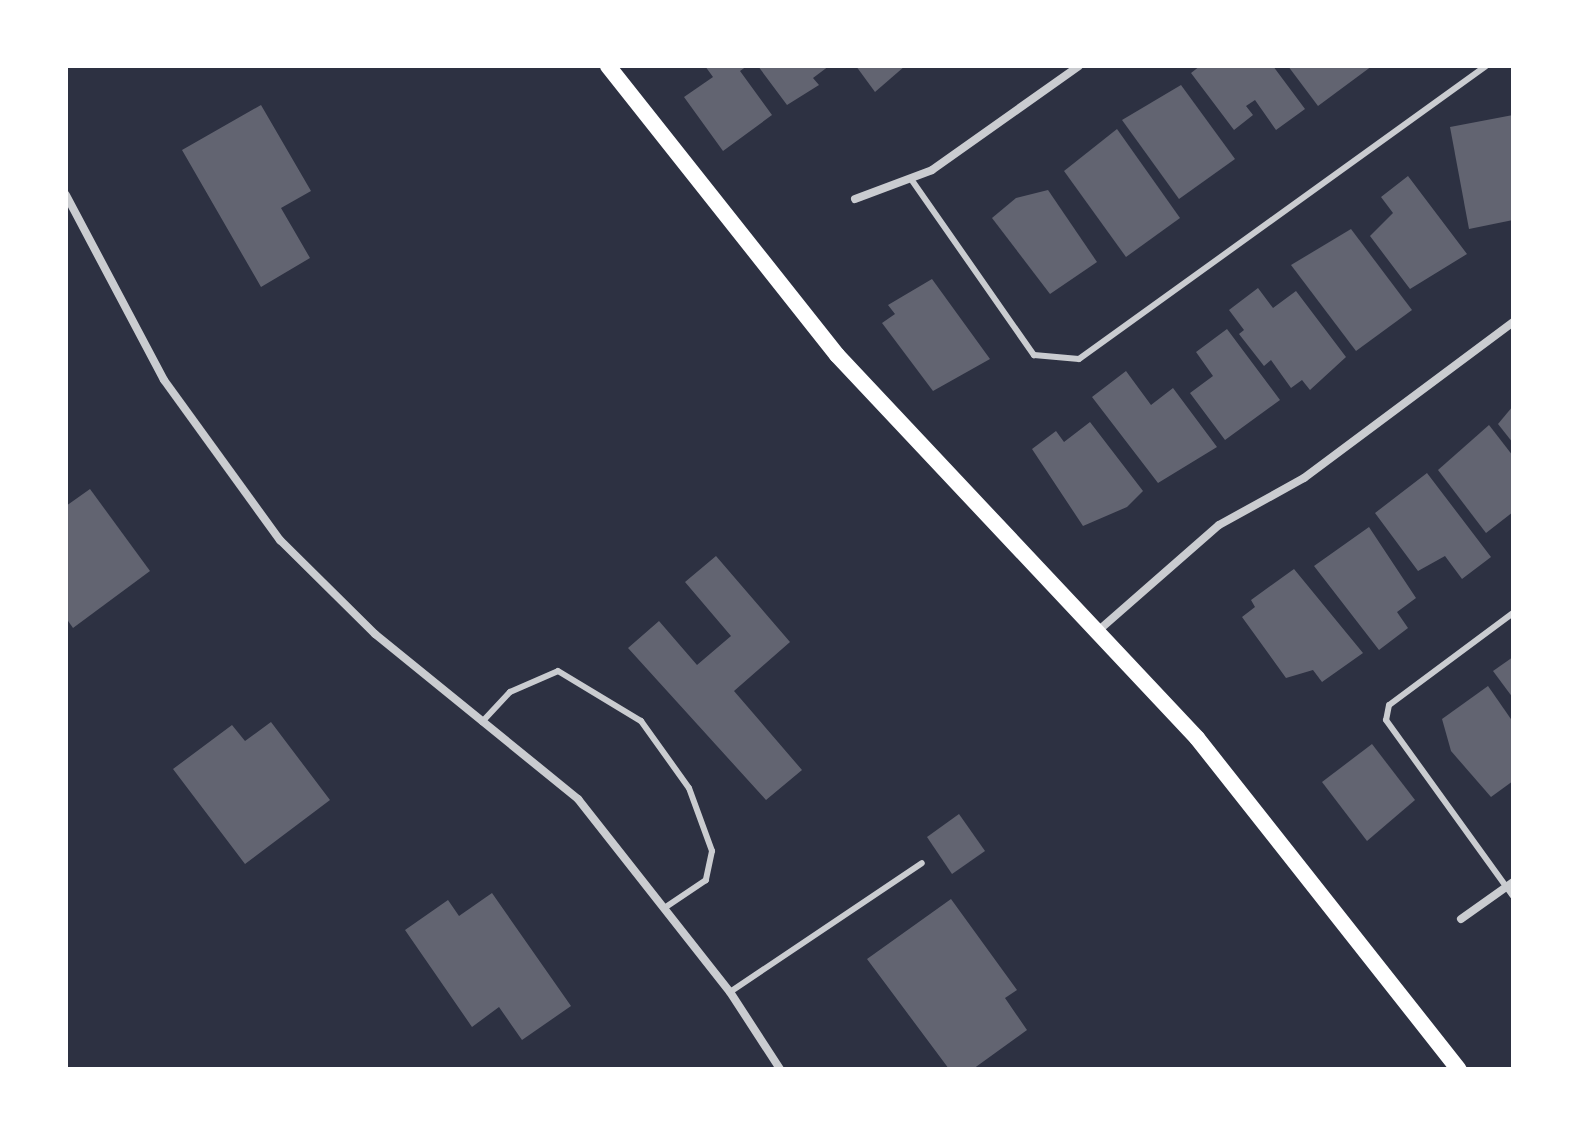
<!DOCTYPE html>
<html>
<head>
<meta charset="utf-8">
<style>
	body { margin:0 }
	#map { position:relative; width:1579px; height:1135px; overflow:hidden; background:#2d3142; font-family:"Public Sans",sans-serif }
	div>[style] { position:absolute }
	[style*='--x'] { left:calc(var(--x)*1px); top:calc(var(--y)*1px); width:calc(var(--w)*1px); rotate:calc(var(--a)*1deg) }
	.building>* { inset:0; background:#626471 }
	.service>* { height:6px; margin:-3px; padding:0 3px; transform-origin:3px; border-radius:3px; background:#caccd0 }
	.minor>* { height:8px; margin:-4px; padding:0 4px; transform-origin:4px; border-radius:4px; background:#caccd0 }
	.secondary>* { height:16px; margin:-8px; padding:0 8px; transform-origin:8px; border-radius:8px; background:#fff }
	span { translate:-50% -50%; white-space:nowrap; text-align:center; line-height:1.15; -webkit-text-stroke:6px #fff; paint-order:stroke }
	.frame { position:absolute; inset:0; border:68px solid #fff; pointer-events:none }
</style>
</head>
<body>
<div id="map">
	<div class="building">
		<i style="clip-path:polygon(705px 66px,747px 66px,740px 71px,772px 115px,723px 151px,684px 97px,713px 77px)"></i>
		<i style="clip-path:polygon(758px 66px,829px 66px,813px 78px,819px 85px,787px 105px)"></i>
		<i style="clip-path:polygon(856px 66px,905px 66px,875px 92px)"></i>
		<i style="clip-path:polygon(1200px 66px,1273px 66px,1305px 109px,1276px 130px,1255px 100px,1246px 106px,1253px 115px,1234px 130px,1191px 73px)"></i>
		<i style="clip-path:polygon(1288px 66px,1372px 66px,1318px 106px)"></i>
		<i style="clip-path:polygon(1181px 85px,1235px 159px,1179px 199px,1122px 120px)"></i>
		<i style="clip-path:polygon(261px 105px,311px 191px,281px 208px,310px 258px,261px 287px,182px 150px)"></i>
		<i style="clip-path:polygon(1513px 115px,1513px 220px,1469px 229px,1450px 127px)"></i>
		<i style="clip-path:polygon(1117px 129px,1180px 218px,1126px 257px,1064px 171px)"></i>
		<i style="clip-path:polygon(1408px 176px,1467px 254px,1410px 289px,1370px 236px,1393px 213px,1381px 197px)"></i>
		<i style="clip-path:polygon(1048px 190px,1097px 262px,1050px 294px,992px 218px,1016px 198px)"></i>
		<i style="clip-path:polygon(1351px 229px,1412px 310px,1356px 351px,1291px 265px)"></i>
		<i style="clip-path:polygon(932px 279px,990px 359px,933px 391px,882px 323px,895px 314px,888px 305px)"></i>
		<i style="clip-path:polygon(1258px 288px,1273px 308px,1296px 291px,1346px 357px,1310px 390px,1302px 380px,1291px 388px,1271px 360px,1264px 366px,1239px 334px,1244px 330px,1229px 310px)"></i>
		<i style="clip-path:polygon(1227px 329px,1280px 400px,1225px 440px,1190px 393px,1213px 376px,1196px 352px)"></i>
		<i style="clip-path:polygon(1126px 371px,1151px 405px,1173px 388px,1217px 447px,1158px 483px,1092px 397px)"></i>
		<i style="clip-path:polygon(1513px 406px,1513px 443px,1498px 424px)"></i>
		<i style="clip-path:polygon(1090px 422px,1143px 491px,1127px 507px,1083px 526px,1032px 449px,1056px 431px,1064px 442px)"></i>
		<i style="clip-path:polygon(1489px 425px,1513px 456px,1513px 512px,1486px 533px,1438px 470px)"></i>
		<i style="clip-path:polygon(1427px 473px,1491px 557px,1462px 579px,1445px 556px,1418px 571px,1375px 513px)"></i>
		<i style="clip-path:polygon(90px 489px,150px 571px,73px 628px,66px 618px,66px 506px)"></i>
		<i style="clip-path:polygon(1369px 527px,1416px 598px,1397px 612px,1408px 628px,1379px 650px,1314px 566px)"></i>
		<i style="clip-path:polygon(716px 556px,790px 642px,734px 691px,802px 770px,766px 800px,628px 648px,659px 621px,697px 665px,731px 636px,685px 582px)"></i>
		<i style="clip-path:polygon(1294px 569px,1363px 653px,1322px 682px,1313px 670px,1286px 678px,1242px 617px,1255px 607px,1251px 600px)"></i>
		<i style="clip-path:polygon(1513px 657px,1513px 698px,1493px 671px)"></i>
		<i style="clip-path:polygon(1488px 686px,1513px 722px,1513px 781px,1491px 797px,1451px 751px,1442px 719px)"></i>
		<i style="clip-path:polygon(271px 722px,330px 800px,245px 864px,173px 769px,232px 725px,245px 741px)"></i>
		<i style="clip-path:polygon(1372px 744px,1415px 800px,1367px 841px,1322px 782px)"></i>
		<i style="clip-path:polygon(959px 814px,985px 851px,952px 874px,927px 837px)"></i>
		<i style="clip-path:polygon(492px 893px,571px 1006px,522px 1040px,499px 1007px,472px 1027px,405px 930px,448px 900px,459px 916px)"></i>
		<i style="clip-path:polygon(951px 899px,1017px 990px,1005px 998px,1027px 1030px,973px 1069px,949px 1069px,867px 959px)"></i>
	</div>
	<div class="service">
		<i style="--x:911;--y:179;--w:215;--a:55.1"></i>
		<i style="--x:1034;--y:355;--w:45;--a:5.1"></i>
		<i style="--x:1079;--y:359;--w:501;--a:-35.75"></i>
		<i style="--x:1513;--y:613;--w:154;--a:143.4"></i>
		<i style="--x:1389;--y:705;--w:15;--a:101"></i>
		<i style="--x:1386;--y:720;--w:217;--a:54.2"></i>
		<i style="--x:482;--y:722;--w:41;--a:-47"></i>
		<i style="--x:510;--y:692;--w:52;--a:-23.6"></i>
		<i style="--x:558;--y:671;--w:97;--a:31.1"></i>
		<i style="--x:641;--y:721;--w:82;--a:54.4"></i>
		<i style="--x:689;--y:788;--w:67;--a:69.9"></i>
		<i style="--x:712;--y:851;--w:30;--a:102"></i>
		<i style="--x:706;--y:880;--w:48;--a:146"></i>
		<i style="--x:730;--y:992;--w:231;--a:-33.9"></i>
	</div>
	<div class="minor">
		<i style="--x:66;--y:195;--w:209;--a:62.1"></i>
		<i style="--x:164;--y:380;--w:198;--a:54.1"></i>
		<i style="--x:280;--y:540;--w:134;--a:44.7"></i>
		<i style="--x:375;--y:634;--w:262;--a:39.1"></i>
		<i style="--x:578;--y:799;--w:246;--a:51.8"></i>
		<i style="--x:730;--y:992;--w:92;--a:57"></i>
		<i style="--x:855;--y:199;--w:82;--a:-20.6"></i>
		<i style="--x:932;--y:170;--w:180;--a:-35.3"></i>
		<i style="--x:1099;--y:630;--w:159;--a:-41.2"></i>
		<i style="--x:1219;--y:525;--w:97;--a:-28.9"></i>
		<i style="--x:1304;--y:478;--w:261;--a:-36.7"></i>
		<i style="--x:1461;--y:919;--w:64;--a:-35.4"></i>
	</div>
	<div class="secondary">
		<i style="--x:608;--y:66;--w:369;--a:51.6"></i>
		<i style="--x:837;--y:355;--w:526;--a:46.77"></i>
		<i style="--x:1197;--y:738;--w:422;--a:51.7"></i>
	</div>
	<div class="frame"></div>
</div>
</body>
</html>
